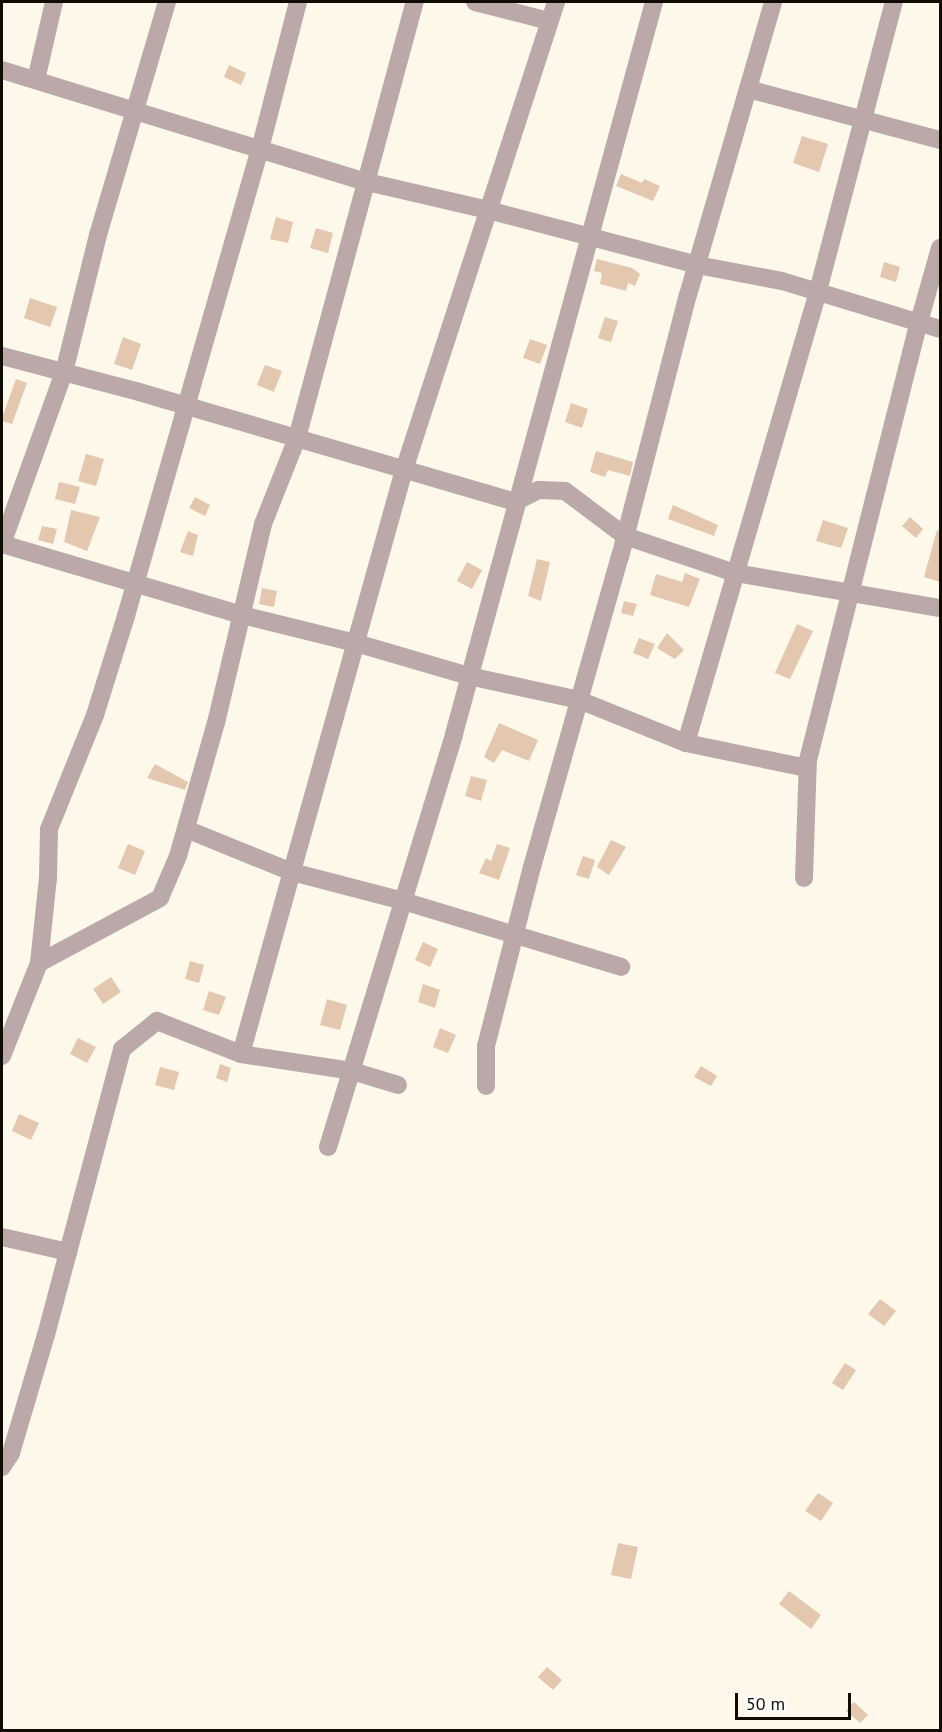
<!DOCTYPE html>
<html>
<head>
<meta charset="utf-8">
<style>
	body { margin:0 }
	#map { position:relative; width:942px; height:1732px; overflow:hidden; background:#fef8eb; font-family:"PT Sans",sans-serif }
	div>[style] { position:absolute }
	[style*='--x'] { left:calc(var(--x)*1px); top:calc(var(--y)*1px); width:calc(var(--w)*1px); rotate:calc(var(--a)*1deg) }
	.building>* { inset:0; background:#e3c7af }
	.street>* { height:18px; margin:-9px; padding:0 9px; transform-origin:9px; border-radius:9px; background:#bba9aa }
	span { translate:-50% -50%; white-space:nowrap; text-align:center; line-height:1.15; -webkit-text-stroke:5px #fff; paint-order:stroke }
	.frame { position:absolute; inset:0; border:3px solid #100b03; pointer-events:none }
	.scale { position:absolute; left:735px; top:1693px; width:116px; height:27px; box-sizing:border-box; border:3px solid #100b03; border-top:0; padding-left:8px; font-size:18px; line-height:21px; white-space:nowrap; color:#100b03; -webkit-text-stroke:4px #fff; paint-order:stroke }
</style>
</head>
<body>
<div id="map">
	<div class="building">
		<i style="clip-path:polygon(229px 65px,246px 73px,241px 85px,224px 77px)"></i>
		<i style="clip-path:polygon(802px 136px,828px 144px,819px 172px,793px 163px)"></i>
		<i style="clip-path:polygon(621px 174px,642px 183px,644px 179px,660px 186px,653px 201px,616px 186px)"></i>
		<i style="clip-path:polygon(276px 217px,293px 222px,288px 243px,270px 239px)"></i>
		<i style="clip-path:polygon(316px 228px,333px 233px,328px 253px,310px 248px)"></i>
		<i style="clip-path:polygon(597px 259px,632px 268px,640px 274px,635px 286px,628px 283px,626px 291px,600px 284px,602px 273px,594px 271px)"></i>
		<i style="clip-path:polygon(884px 262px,900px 267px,896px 282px,880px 277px)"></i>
		<i style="clip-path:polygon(30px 298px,57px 307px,50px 327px,24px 318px)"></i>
		<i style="clip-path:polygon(605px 317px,618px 321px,611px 342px,598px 338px)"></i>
		<i style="clip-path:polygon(123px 337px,141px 344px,132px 370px,114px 364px)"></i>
		<i style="clip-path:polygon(530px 339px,547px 345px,540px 364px,523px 358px)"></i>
		<i style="clip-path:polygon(265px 365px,282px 371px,274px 392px,257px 385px)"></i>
		<i style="clip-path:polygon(16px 379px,27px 383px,12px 424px,2px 421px,2px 418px)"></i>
		<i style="clip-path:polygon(571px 403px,588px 409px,582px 428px,565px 422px)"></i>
		<i style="clip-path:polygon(596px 451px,633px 462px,630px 476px,608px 470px,605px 477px,590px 472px)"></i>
		<i style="clip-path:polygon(86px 454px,104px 459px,96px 486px,78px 481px)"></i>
		<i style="clip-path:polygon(59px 482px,80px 487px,75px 504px,55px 499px)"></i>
		<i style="clip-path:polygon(195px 497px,210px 505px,205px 516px,189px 508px)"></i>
		<i style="clip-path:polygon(673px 505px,718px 525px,714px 536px,668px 519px)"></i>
		<i style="clip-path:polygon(71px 510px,100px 517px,87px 551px,64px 542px)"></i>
		<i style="clip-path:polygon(910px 517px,923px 529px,916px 538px,902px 526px)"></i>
		<i style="clip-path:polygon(823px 520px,848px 528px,841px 548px,816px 541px)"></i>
		<i style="clip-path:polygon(42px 526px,57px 529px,53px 544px,38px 540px)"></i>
		<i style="clip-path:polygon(937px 530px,940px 531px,940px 582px,924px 577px)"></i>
		<i style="clip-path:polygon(188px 531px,198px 535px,193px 556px,180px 552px)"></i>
		<i style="clip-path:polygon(537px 559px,550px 562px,541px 601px,528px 596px)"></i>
		<i style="clip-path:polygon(467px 562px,482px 570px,472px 589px,457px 581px)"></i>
		<i style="clip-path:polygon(685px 573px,700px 579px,689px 607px,650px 595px,656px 574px,682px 582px)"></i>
		<i style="clip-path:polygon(262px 588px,277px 591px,274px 607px,259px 604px)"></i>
		<i style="clip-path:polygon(624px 601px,637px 604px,633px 616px,621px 613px)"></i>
		<i style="clip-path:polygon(797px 624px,813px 631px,790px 679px,775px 673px)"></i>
		<i style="clip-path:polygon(667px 633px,684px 650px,675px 659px,657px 648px)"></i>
		<i style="clip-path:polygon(639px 638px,655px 644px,648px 659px,633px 653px)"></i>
		<i style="clip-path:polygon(499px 723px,538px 740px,529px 761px,502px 750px,494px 763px,484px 757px)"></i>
		<i style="clip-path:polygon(155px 764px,188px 782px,185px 790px,147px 778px)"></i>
		<i style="clip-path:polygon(471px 776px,487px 780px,481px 801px,465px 796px)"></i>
		<i style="clip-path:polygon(611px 840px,626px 847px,609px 875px,597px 867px)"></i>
		<i style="clip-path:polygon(128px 844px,145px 851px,135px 875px,118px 868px)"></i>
		<i style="clip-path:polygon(497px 844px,510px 848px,499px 880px,479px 873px,486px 858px,491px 861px)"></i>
		<i style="clip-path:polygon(583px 856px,595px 860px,589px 879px,576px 875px)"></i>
		<i style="clip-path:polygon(423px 942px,438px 949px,430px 967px,415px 960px)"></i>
		<i style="clip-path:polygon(190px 961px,204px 965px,199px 983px,185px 979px)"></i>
		<i style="clip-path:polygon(111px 977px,121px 992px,103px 1004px,93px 989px)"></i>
		<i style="clip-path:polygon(423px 984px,440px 990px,435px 1008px,418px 1002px)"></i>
		<i style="clip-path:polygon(209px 991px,226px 997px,219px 1015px,203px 1010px)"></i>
		<i style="clip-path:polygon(327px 999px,347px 1005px,340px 1030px,320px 1025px)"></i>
		<i style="clip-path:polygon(440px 1028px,456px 1035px,448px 1053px,433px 1047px)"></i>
		<i style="clip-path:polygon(78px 1038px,96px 1047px,87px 1063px,70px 1054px)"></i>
		<i style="clip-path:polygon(220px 1064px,231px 1068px,227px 1082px,216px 1078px)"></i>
		<i style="clip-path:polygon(701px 1066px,717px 1076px,711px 1086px,694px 1077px)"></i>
		<i style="clip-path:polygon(160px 1067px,179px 1072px,174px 1090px,155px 1085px)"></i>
		<i style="clip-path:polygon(19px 1114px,39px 1123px,31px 1140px,12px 1131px)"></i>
		<i style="clip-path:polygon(880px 1299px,896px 1311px,884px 1326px,868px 1314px)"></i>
		<i style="clip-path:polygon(845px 1363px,856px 1370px,843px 1390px,832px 1383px)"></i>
		<i style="clip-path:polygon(818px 1493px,833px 1503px,821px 1521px,805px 1511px)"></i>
		<i style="clip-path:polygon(618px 1543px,638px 1547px,631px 1579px,611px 1575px)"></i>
		<i style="clip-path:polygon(789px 1591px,821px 1615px,811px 1629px,779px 1604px)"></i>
		<i style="clip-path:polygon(547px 1667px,562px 1680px,553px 1690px,538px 1677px)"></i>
		<i style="clip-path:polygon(854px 1702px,868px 1715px,860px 1723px,846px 1711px)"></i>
	</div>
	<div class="street">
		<i style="--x:167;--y:2;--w:243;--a:106.5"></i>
		<i style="--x:98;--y:235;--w:141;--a:103.9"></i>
		<i style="--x:64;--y:372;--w:183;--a:109.8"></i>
		<i style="--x:2;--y:544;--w:250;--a:16.5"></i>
		<i style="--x:242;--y:615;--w:117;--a:13.8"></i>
		<i style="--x:356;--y:643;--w:118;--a:16.3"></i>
		<i style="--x:469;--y:676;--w:113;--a:12.3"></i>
		<i style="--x:579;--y:700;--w:115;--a:21.9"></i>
		<i style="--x:686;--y:743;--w:124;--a:11.7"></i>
		<i style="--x:475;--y:2;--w:76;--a:14.4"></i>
		<i style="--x:2;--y:70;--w:382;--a:17.1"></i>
		<i style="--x:367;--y:182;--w:124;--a:13"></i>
		<i style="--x:488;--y:210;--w:216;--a:14.7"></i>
		<i style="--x:697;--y:265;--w:86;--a:10.7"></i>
		<i style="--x:782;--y:281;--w:165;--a:16.9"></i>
		<i style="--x:36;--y:80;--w:80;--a:-77"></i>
		<i style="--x:748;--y:89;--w:199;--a:14.9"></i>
		<i style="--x:2;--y:356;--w:142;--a:14.7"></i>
		<i style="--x:139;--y:392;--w:392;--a:16.3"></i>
		<i style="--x:515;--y:502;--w:27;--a:-27"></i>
		<i style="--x:539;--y:490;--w:26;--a:2"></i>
		<i style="--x:565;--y:491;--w:75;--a:36.9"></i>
		<i style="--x:625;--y:536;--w:116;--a:18.6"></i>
		<i style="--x:735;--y:573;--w:208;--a:9.7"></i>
		<i style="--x:686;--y:743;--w:471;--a:-73.7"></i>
		<i style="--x:818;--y:291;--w:299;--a:-75.3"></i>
		<i style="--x:186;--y:829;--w:114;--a:22.1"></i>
		<i style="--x:292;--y:872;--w:115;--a:14.6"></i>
		<i style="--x:403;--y:901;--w:228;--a:16.8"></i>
		<i style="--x:804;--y:878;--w:118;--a:-88.1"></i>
		<i style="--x:808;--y:760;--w:452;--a:-75.8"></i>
		<i style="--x:919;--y:322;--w:77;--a:-74.2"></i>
		<i style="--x:39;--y:963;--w:137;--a:-28.2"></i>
		<i style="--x:160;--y:898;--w:46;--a:-66.8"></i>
		<i style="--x:178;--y:856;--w:138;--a:-74.1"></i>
		<i style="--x:216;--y:723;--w:204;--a:-76.7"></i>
		<i style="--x:263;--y:524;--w:92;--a:-68.4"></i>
		<i style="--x:297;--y:438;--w:452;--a:-74.9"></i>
		<i style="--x:241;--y:1054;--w:606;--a:-74.41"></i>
		<i style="--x:404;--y:470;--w:492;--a:-72"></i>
		<i style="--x:2;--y:1056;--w:100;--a:-68.3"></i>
		<i style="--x:39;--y:963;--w:85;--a:-84"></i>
		<i style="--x:48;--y:878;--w:49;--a:-88.8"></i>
		<i style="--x:49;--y:829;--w:123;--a:-68"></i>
		<i style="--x:95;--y:715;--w:104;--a:-72.6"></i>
		<i style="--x:126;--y:616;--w:486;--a:-74"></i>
		<i style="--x:260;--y:149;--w:152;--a:-75.5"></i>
		<i style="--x:486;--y:1086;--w:40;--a:-90"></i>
		<i style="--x:486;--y:1046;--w:185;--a:-75.6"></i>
		<i style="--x:532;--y:867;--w:322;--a:-74.2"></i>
		<i style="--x:620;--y:557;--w:271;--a:-75.5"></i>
		<i style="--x:688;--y:295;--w:305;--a:-73.8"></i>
		<i style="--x:328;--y:1147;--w:432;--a:-73"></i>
		<i style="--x:454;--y:734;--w:759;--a:-74.72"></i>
		<i style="--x:2;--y:1237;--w:68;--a:12.8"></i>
		<i style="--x:2;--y:1467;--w:17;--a:-57"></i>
		<i style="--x:11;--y:1453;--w:123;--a:-73.5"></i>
		<i style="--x:46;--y:1335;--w:296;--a:-75.1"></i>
		<i style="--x:122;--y:1049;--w:45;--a:-38.7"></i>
		<i style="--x:157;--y:1021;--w:90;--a:21.4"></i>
		<i style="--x:241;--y:1054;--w:112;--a:8.7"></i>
		<i style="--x:352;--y:1071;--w:48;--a:16.9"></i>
	</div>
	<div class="frame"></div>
	<div class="scale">50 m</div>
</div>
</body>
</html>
